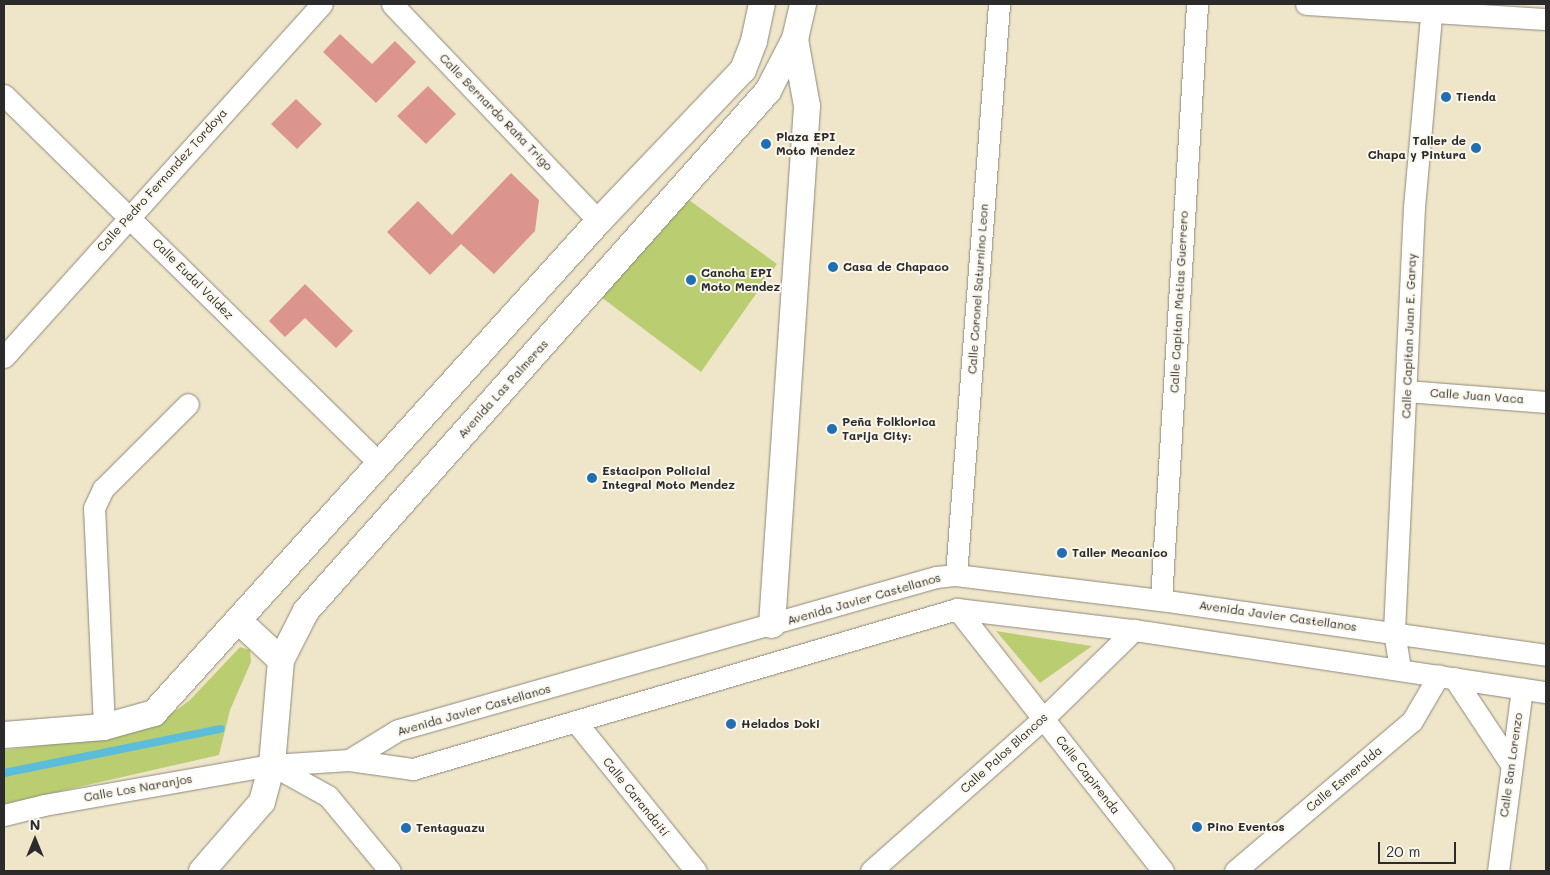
<!DOCTYPE html>
<html>
<head>
<meta charset="utf-8">
<style>
	body { margin:0 }
	#map { position:relative; width:1550px; height:875px; overflow:hidden; background:#efe6ca; font-family:Mali,sans-serif }
	div>[style] { position:absolute }
	[style*='--x'] { left:calc(var(--x)*1px); top:calc(var(--y)*1px); width:calc(var(--w)*1px); rotate:calc(var(--a)*1deg) }
	.green>* { inset:0; background:#bace71 }
	.stream>* { height:8px; margin:-4px; padding:0 4px; transform-origin:4px; border-radius:4px; background:#5bbdd9 }
	.building>* { inset:0; background:#dc948e }
	.roads { filter:drop-shadow(0 0 1px #8d887a) drop-shadow(0 0 1px #8d887a) }
	.minor>* { height:21px; margin:-10.5px; padding:0 10.5px; transform-origin:10.5px; border-radius:10.5px; background:#fff }
	.tertiary>* { height:26px; margin:-13px; padding:0 13px; transform-origin:13px; border-radius:13px; background:#fff }
	.dots>* { width:14px; height:14px; translate:-50% -50%; box-sizing:border-box; border:2px solid #fbf7ec; border-radius:50% }
	span { translate:-50% -50%; white-space:nowrap; text-align:center; line-height:1.15; -webkit-text-stroke:4px #fbf7ec; paint-order:stroke }
	.poi-label { font-size:12px; color:#2b2b2b; font-weight:700 }
	.left { translate:0 -50%; text-align:left }
	.right { translate:-100% -50%; text-align:right }
	.street-label { font-size:12px; color:#2b2b2b }
	.frame { position:absolute; inset:0; border:5px solid #2b2b2b; pointer-events:none }
	.north { position:absolute; left:10px; top:815px; width:50px; height:50px; -webkit-text-stroke:4px #fbf7ec; paint-order:stroke; rotate:0deg; font-size:14px; font-weight:700; line-height:20px; text-align:center; color:#2b2b2b }
	.north::after { content:''; display:block; margin:auto; width:18px; height:22px; background:#2b2b2b; clip-path:polygon(50% 0,100% 100%,50% 72%,0 100%) }
	.scale { position:absolute; left:1378px; top:842px; width:78px; height:22px; box-sizing:border-box; border:2px solid #2b2b2b; border-top:0; padding-left:6px; font-size:15px; line-height:18px; white-space:nowrap; color:#2b2b2b; -webkit-text-stroke:4px #fbf7ec; paint-order:stroke }
</style>
</head>
<body>
<div id="map">
	<div class="green">
		<i style="clip-path:polygon(689px 200px,777px 264px,701px 372px,601px 297px)"></i>
		<i style="clip-path:polygon(996px 631px,1092px 646px,1040px 683px)"></i>
		<i style="clip-path:polygon(240px 647px,250px 650px,251px 662px,230px 710px,219px 755px,4px 804px,4px 750px,106px 738px,155px 726px,190px 700px)"></i>
	</div>
	<div class="stream">
		<i style="--x:4;--y:773;--w:221;--a:-11.5"></i>
	</div>
	<div class="building">
		<i style="clip-path:polygon(340px 34px,372px 64px,395px 41px,416px 62px,376px 103px,323px 52px)"></i>
		<i style="clip-path:polygon(428px 86px,456px 114px,426px 144px,397px 116px)"></i>
		<i style="clip-path:polygon(296px 99px,322px 124px,297px 149px,271px 124px)"></i>
		<i style="clip-path:polygon(511px 173px,539px 200px,535px 231px,494px 274px,461px 244px,430px 275px,387px 232px,418px 201px,452px 235px)"></i>
		<i style="clip-path:polygon(305px 284px,353px 331px,336px 348px,305px 318px,285px 337px,269px 321px)"></i>
	</div>
	<div class="roads">
		<div class="minor">
			<i style="--x:392;--y:4;--w:300;--a:46.4"></i>
			<i style="--x:1306;--y:4;--w:240;--a:3.6"></i>
			<i style="--x:4;--y:95;--w:528;--a:44.46"></i>
			<i style="--x:4;--y:357;--w:475;--a:-48"></i>
			<i style="--x:1407;--y:391;--w:139;--a:4.5"></i>
			<i style="--x:956;--y:575;--w:573;--a:-85.69"></i>
			<i style="--x:1161;--y:600;--w:597;--a:-86.54"></i>
			<i style="--x:957;--y:609;--w:333;--a:51.8"></i>
			<i style="--x:1400;--y:669;--w:38;--a:-99"></i>
			<i style="--x:1394;--y:631;--w:424;--a:-87.3"></i>
			<i style="--x:1414;--y:207;--w:204;--a:-84.9"></i>
			<i style="--x:1454;--y:678;--w:103;--a:56.5"></i>
			<i style="--x:576;--y:722;--w:191;--a:51.2"></i>
			<i style="--x:104;--y:727;--w:219;--a:-92.6"></i>
			<i style="--x:94;--y:508;--w:21;--a:-65"></i>
			<i style="--x:103;--y:489;--w:120;--a:-45"></i>
			<i style="--x:349;--y:760;--w:57;--a:-31.5"></i>
			<i style="--x:398;--y:730;--w:559;--a:-15.88"></i>
			<i style="--x:936;--y:577;--w:20;--a:-6"></i>
			<i style="--x:956;--y:575;--w:207;--a:7"></i>
			<i style="--x:1161;--y:600;--w:389;--a:8.1"></i>
			<i style="--x:272;--y:765;--w:64;--a:29"></i>
			<i style="--x:328;--y:796;--w:97;--a:50.4"></i>
			<i style="--x:4;--y:815;--w:41;--a:-14"></i>
			<i style="--x:44;--y:805;--w:231;--a:-10"></i>
			<i style="--x:272;--y:765;--w:77;--a:-3.7"></i>
			<i style="--x:349;--y:760;--w:65;--a:8"></i>
			<i style="--x:413;--y:769;--w:567;--a:-16.39"></i>
			<i style="--x:957;--y:609;--w:178;--a:6.8"></i>
			<i style="--x:1134;--y:630;--w:417;--a:8.6"></i>
			<i style="--x:871;--y:871;--w:231;--a:-41.5"></i>
			<i style="--x:1044;--y:718;--w:126;--a:-44.4"></i>
			<i style="--x:1235;--y:871;--w:232;--a:-40.3"></i>
			<i style="--x:1412;--y:721;--w:53;--a:-59.6"></i>
			<i style="--x:1498;--y:871;--w:184;--a:-82.5"></i>
		</div>
		<div class="tertiary">
			<i style="--x:239;--y:621;--w:57;--a:42.9"></i>
			<i style="--x:772;--y:625;--w:520;--a:-86.14"></i>
			<i style="--x:807;--y:106;--w:68;--a:-100.2"></i>
			<i style="--x:795;--y:39;--w:36;--a:-77"></i>
			<i style="--x:4;--y:735;--w:100;--a:-4.6"></i>
			<i style="--x:104;--y:727;--w:52;--a:-15.6"></i>
			<i style="--x:154;--y:713;--w:663;--a:-47.87"></i>
			<i style="--x:599;--y:221;--w:209;--a:-46.4"></i>
			<i style="--x:743;--y:70;--w:31;--a:-69"></i>
			<i style="--x:754;--y:41;--w:38;--a:-78"></i>
			<i style="--x:202;--y:871;--w:91;--a:-49"></i>
			<i style="--x:262;--y:802;--w:38;--a:-75"></i>
			<i style="--x:272;--y:765;--w:105;--a:-85.1"></i>
			<i style="--x:281;--y:660;--w:55;--a:-63"></i>
			<i style="--x:306;--y:611;--w:696;--a:-48.38"></i>
			<i style="--x:768;--y:91;--w:59;--a:-62.6"></i>
		</div>
	</div>
	<div class="dots">
		<i style="left:1446px;top:97px;background:#1f6fb2"></i>
		<i style="left:766px;top:144px;background:#1f6fb2"></i>
		<i style="left:1476px;top:148px;background:#1f6fb2"></i>
		<i style="left:833px;top:267px;background:#1f6fb2"></i>
		<i style="left:691px;top:280px;background:#1f6fb2"></i>
		<i style="left:832px;top:429px;background:#1f6fb2"></i>
		<i style="left:592px;top:478px;background:#1f6fb2"></i>
		<i style="left:1062px;top:553px;background:#1f6fb2"></i>
		<i style="left:731px;top:724px;background:#1f6fb2"></i>
		<i style="left:1197px;top:827px;background:#1f6fb2"></i>
		<i style="left:406px;top:828px;background:#1f6fb2"></i>
	</div>
	<div class="poi-label">
		<span class="left" style="left:1456px;top:97px">Tienda</span>
		<span class="left" style="left:776px;top:144px">Plaza EPI<br>Moto Mendez</span>
		<span class="right" style="left:1466px;top:148px">Taller de<br>Chapa y Pintura</span>
		<span class="left" style="left:843px;top:267px">Casa de Chapaco</span>
		<span class="left" style="left:701px;top:280px">Cancha EPI<br>Moto Mendez</span>
		<span class="left" style="left:842px;top:429px">Peña Folklorica<br>Tarija City:</span>
		<span class="left" style="left:602px;top:478px">Estacipon Policial<br>Integral Moto Mendez</span>
		<span class="left" style="left:1072px;top:553px">Taller Mecanico</span>
		<span class="left" style="left:741px;top:724px">Helados Doki</span>
		<span class="left" style="left:1207px;top:827px">Pino Eventos</span>
		<span class="left" style="left:416px;top:828px">Tentaguazu</span>
	</div>
	<div class="street-label">
		<span style="left:496px;top:112px;rotate:46deg">Calle Bernardo Raña Trigo</span>
		<span style="left:162px;top:180px;rotate:-48deg">Calle Pedro Fernandez Tordoya</span>
		<span style="left:193px;top:279px;rotate:45deg">Calle Eudal Valdez</span>
		<span style="left:978px;top:289px;rotate:-86deg">Calle Coronel Saturnino Leon</span>
		<span style="left:1179px;top:302px;rotate:-87deg">Calle Capitan Matias Guerrero</span>
		<span style="left:1409px;top:336px;rotate:-88deg">Calle Capitan Juan E. Garay</span>
		<span style="left:503px;top:389px;rotate:-48deg">Avenida Las Palmeras</span>
		<span style="left:1477px;top:396px;rotate:4deg">Calle Juan Vaca</span>
		<span style="left:864px;top:599px;rotate:-16deg">Avenida Javier Castellanos</span>
		<span style="left:1278px;top:616px;rotate:8deg">Avenida Javier Castellanos</span>
		<span style="left:474px;top:710px;rotate:-16deg">Avenida Javier Castellanos</span>
		<span style="left:1004px;top:753px;rotate:-42deg">Calle Palos Blancos</span>
		<span style="left:1511px;top:765px;rotate:-82deg">Calle San Lorenzo</span>
		<span style="left:1088px;top:775px;rotate:52deg">Calle Capirenda</span>
		<span style="left:1344px;top:779px;rotate:-40deg">Calle Esmeralda</span>
		<span style="left:138px;top:788px;rotate:-10deg">Calle Los Naranjos</span>
		<span style="left:636px;top:797px;rotate:51deg">Calle Carandaití</span>
	</div>
	<div class="frame"></div>
	<div class="north">N</div>
	<div class="scale">20 m</div>
</div>
</body>
</html>
